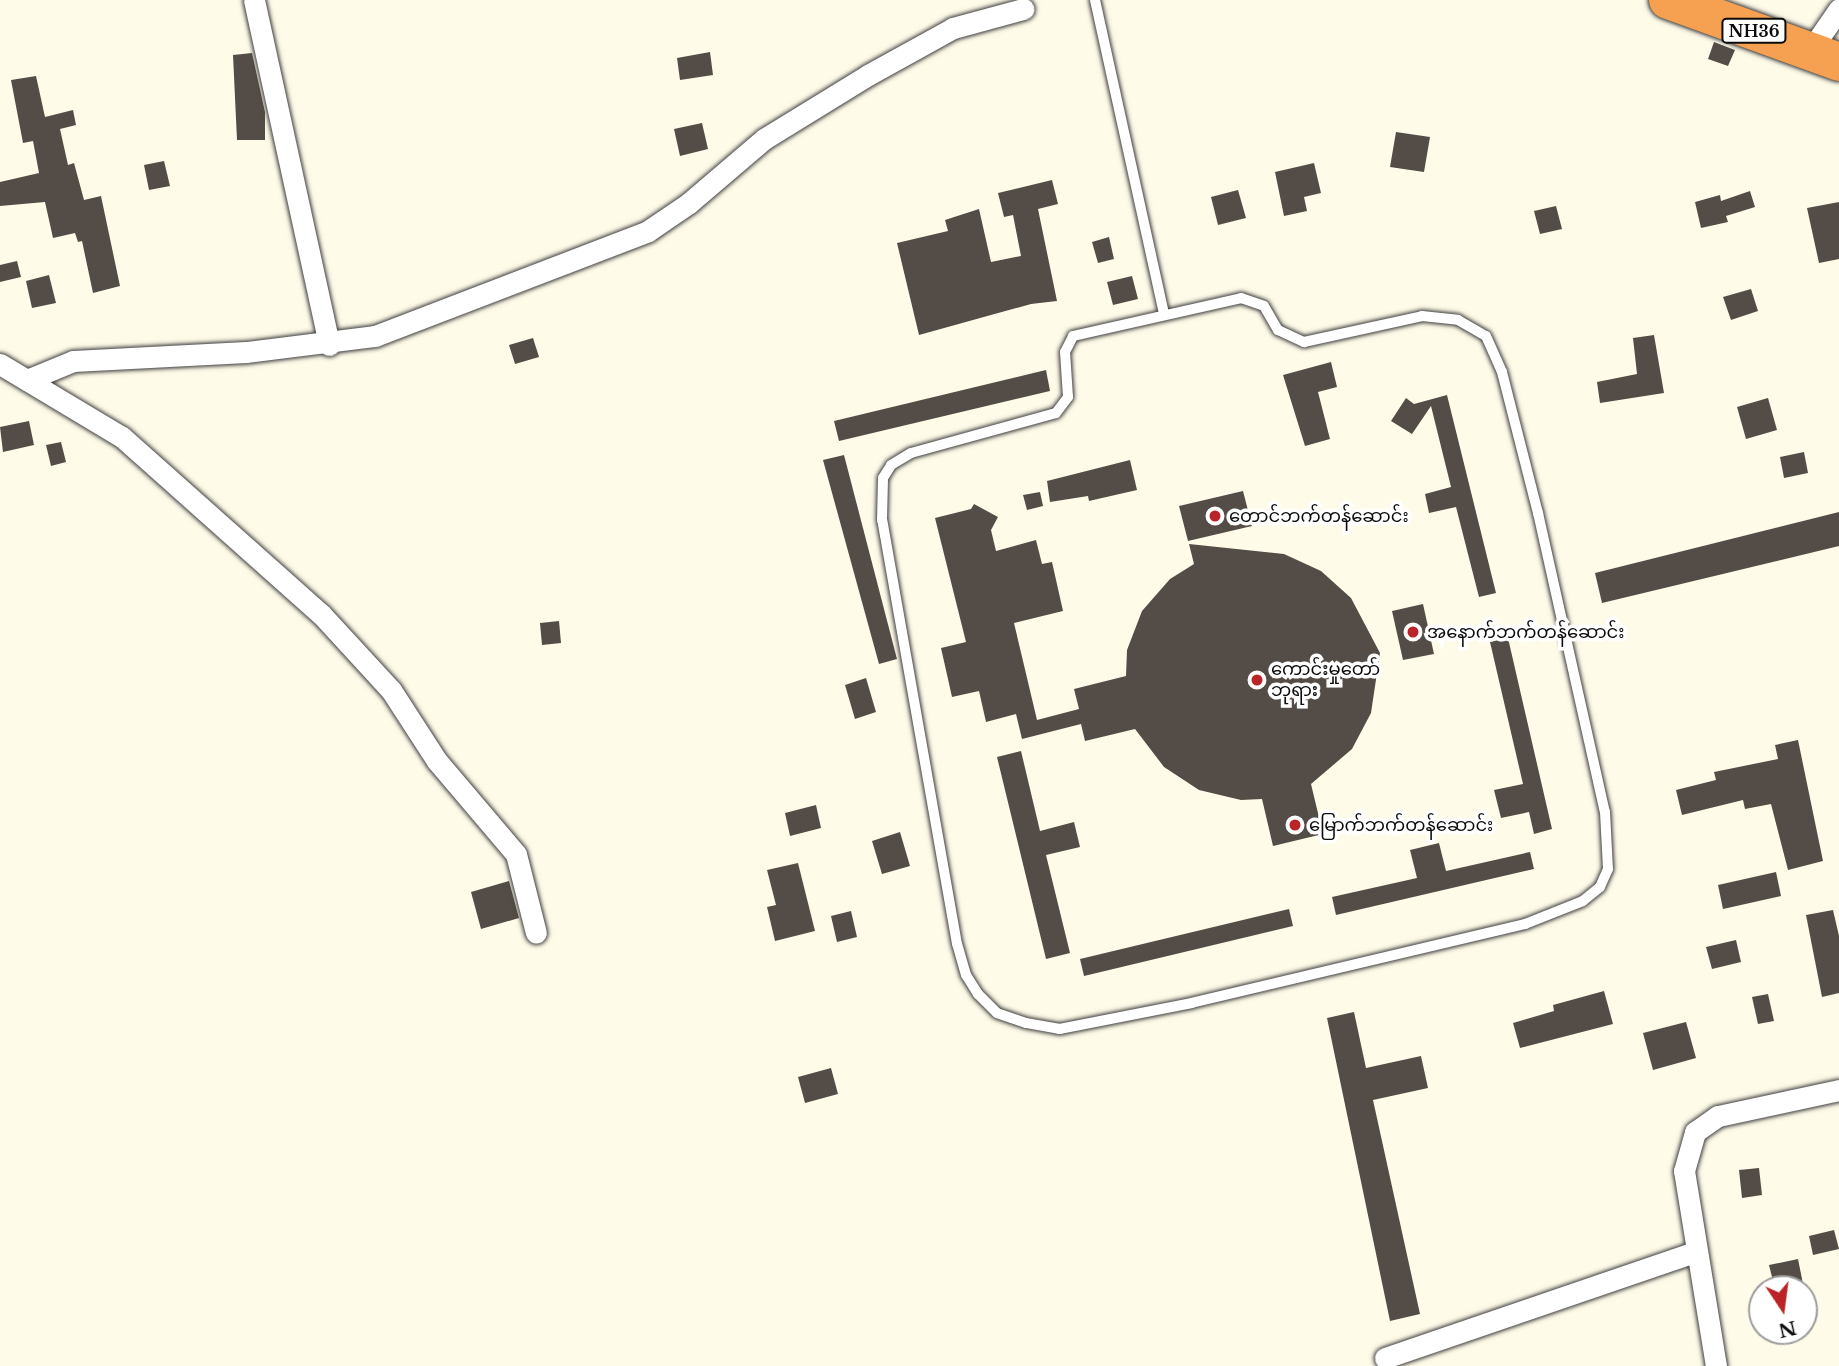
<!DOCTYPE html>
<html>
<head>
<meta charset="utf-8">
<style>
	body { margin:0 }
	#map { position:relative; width:1839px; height:1366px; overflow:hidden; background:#fffbe9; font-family:"Libre Baskerville","Noto Sans Myanmar",serif }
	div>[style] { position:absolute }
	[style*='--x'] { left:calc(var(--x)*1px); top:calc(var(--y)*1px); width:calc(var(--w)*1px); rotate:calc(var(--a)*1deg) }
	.building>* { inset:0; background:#544d47 }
	.roads { filter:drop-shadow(0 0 2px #3e3e3e) drop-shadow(0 0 2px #3e3e3e) }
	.lane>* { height:10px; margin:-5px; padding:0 5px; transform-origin:5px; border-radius:5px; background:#fff }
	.street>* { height:21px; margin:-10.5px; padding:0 10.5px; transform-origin:10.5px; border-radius:10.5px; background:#fff }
	.highway>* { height:38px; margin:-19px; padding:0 19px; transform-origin:19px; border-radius:19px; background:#f5a151 }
	.dots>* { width:19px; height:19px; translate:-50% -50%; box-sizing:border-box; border:4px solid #fff; border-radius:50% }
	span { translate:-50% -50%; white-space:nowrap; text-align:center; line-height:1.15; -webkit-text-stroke:7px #fff; paint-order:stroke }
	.shield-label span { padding:2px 5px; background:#fff; border:2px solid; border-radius:5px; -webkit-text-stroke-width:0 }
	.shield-label { font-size:16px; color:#0b0b0b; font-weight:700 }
	.poi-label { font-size:18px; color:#0b0b0b }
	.left { translate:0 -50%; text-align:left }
	.north { position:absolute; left:1748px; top:1275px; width:70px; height:70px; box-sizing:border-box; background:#fff; border:2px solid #9d9d9d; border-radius:50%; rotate:167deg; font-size:19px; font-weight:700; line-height:28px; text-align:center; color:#0b0b0b }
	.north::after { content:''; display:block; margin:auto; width:24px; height:32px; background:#ba2427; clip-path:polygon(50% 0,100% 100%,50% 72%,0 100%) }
</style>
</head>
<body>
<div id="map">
	<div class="building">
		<i style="clip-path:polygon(1714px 42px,1735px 50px,1728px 66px,1708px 59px)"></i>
		<i style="clip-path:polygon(710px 52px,713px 75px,680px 80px,677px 58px)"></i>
		<i style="clip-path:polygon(252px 53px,265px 112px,265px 140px,237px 140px,233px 55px)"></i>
		<i style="clip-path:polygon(36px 76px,45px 117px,73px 110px,76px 125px,60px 129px,68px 165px,74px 163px,84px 200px,101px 196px,120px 286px,93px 293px,82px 241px,78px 242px,75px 233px,53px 238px,45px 202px,0 206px,0 182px,39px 173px,33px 141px,23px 143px,11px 80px)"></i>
		<i style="clip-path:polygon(702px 123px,708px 149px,680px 156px,674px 129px)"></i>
		<i style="clip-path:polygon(1396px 132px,1430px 137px,1424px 172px,1390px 167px)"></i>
		<i style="clip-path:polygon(164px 161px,170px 186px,149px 190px,144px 165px)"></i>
		<i style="clip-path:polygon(1314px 163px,1321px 193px,1304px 197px,1307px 211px,1284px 216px,1275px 172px)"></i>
		<i style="clip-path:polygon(1052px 180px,1058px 204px,1038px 209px,1057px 301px,1031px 304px,919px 335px,897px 243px,948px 231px,945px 220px,979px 209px,991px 262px,1021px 256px,1013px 215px,1004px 217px,998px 193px)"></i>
		<i style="clip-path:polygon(1238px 190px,1246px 218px,1218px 225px,1211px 197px)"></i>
		<i style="clip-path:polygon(1750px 191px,1755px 207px,1726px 216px,1728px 222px,1701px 228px,1695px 202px,1720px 195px,1721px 201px)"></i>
		<i style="clip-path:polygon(1839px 202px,1839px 259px,1819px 263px,1807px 208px)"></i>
		<i style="clip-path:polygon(1556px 206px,1562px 229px,1540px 234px,1534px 211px)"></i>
		<i style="clip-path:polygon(1109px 237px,1114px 259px,1098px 263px,1092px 242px)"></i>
		<i style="clip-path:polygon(17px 261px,21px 277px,0 282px,0 265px)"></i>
		<i style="clip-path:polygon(49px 275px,56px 303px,32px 308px,26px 281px)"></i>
		<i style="clip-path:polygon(1132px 276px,1138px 299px,1113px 305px,1107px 282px)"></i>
		<i style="clip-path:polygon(1751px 289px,1758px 311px,1731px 320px,1723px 297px)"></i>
		<i style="clip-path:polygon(1654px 335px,1664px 393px,1600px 403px,1597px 382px,1637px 374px,1633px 338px)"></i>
		<i style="clip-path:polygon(533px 338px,539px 357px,515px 364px,509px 345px)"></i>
		<i style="clip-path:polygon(1331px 362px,1337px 387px,1318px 392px,1330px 439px,1305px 446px,1283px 375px)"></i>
		<i style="clip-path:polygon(1046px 370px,1050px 391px,839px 441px,834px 421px)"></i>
		<i style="clip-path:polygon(1447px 395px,1496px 593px,1479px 597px,1456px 507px,1429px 513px,1425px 494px,1451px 487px,1431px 406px,1412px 434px,1391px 421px,1406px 398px,1414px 404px)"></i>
		<i style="clip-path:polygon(1768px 398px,1777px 430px,1746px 439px,1737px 407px)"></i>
		<i style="clip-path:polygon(29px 421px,34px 445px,3px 452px,0 427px)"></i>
		<i style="clip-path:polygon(61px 442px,66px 462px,51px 466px,46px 445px)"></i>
		<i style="clip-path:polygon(1804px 452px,1808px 473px,1784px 478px,1780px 457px)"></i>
		<i style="clip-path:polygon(844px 455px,897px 659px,879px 664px,823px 460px)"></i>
		<i style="clip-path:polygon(1130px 460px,1137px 490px,1089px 501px,1088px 496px,1050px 502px,1047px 481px)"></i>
		<i style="clip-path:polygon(1243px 491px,1252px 526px,1188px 541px,1179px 506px)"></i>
		<i style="clip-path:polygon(1040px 492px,1043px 506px,1027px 510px,1023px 495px)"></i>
		<i style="clip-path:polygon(974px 504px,998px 517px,991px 530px,996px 551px,1036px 540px,1042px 564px,1052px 562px,1063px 611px,1014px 623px,1037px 720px,1079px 709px,1074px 689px,1126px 676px,1127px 650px,1142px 611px,1170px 579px,1194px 564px,1189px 544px,1284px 554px,1321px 571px,1351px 598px,1380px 653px,1371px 713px,1352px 749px,1311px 784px,1323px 834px,1273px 846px,1262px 799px,1241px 800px,1199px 790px,1164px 767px,1135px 729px,1085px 741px,1081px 724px,1022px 739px,1016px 714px,986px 722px,979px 691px,952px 697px,941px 648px,966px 642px,935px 518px,971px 509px)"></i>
		<i style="clip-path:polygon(1839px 512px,1839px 546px,1602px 603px,1595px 573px)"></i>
		<i style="clip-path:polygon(1423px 604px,1434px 654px,1403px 660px,1392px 611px)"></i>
		<i style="clip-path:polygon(559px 621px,561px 643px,542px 645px,540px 623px)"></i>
		<i style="clip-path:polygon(1508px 638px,1552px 829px,1534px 834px,1529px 812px,1501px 818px,1494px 790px,1523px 784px,1490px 642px)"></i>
		<i style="clip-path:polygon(866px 678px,876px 712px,855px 719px,845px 685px)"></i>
		<i style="clip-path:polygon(1798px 740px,1823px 861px,1788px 870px,1771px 804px,1745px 809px,1743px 800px,1682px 815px,1676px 790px,1716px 780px,1714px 772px,1778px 759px,1775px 745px)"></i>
		<i style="clip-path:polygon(1021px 751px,1040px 831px,1074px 822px,1080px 847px,1046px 855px,1070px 953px,1046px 959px,997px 757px)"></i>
		<i style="clip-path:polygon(816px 805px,821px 828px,790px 836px,785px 813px)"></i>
		<i style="clip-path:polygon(900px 832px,910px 866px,882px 874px,872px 841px)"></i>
		<i style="clip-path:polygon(1439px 843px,1446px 871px,1530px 852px,1534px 869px,1336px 915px,1332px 897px,1417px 878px,1410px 850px)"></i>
		<i style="clip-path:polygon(798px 863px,815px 931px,775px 941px,767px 907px,776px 905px,767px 870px)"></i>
		<i style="clip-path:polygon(1776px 872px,1781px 896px,1723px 909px,1718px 885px)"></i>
		<i style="clip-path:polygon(509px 881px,519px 918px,481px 929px,471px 892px)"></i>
		<i style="clip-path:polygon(1289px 909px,1293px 926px,1084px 976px,1080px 959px)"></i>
		<i style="clip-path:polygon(1833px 910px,1839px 936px,1839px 993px,1822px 997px,1806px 915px)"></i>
		<i style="clip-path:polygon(851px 911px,857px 937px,837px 942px,831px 916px)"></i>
		<i style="clip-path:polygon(1736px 940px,1741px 962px,1712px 969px,1706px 947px)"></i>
		<i style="clip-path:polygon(1604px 991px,1613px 1024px,1520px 1048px,1513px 1023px,1554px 1011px,1553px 1005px)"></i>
		<i style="clip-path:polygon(1768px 994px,1774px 1021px,1758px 1024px,1752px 997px)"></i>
		<i style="clip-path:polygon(1354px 1012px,1366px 1068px,1421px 1056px,1428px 1088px,1373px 1100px,1420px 1314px,1390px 1321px,1327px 1018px)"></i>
		<i style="clip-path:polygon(1686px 1022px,1696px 1058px,1653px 1070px,1643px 1033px)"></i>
		<i style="clip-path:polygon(831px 1068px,838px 1094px,805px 1103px,798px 1077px)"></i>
		<i style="clip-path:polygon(1759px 1168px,1762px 1195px,1742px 1198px,1739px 1170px)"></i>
		<i style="clip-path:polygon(1834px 1230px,1839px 1249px,1813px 1255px,1809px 1236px)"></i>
		<i style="clip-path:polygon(1798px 1259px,1804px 1289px,1775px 1289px,1769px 1265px)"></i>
	</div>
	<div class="roads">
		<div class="lane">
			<i style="--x:1095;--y:0;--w:321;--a:77.6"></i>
			<i style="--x:1241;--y:298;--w:24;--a:19"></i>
			<i style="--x:1264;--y:306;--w:28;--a:60"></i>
			<i style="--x:1278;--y:330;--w:29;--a:25"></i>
			<i style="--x:1304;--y:342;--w:121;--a:-12.4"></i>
			<i style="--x:1422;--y:316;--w:36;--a:6"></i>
			<i style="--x:1458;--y:320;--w:32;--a:30"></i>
			<i style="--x:1486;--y:336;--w:39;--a:66"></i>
			<i style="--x:1502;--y:372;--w:146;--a:75.7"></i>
			<i style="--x:1538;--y:513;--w:306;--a:77.4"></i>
			<i style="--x:1605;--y:812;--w:57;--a:87"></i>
			<i style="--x:1608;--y:869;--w:20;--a:114"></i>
			<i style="--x:1600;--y:887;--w:22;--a:141"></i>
			<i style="--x:1583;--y:901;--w:62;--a:158.4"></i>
			<i style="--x:1525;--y:924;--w:342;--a:166.7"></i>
			<i style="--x:1192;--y:1003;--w:135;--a:168.9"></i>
			<i style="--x:1060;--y:1029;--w:35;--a:-170"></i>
			<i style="--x:1026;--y:1023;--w:31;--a:-161"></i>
			<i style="--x:997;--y:1013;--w:27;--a:-135"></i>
			<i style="--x:978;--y:994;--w:22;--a:-122"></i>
			<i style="--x:966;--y:975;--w:32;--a:-106"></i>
			<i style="--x:957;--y:944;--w:431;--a:-100"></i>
			<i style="--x:882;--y:520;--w:42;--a:-88.6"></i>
			<i style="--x:883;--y:478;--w:15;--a:-58"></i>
			<i style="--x:891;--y:465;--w:23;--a:-31"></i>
			<i style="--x:911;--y:453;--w:150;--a:-15.4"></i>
			<i style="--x:1056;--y:413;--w:20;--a:-53"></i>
			<i style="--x:1068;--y:397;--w:45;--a:-93.8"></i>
			<i style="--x:1065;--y:352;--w:18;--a:-63"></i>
			<i style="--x:1073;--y:336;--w:172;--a:-12.7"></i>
		</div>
		<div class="street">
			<i style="--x:254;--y:0;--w:353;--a:77.7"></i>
			<i style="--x:1810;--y:51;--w:51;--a:-55.4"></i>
			<i style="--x:0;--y:364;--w:142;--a:30.9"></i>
			<i style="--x:122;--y:437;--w:266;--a:41.7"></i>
			<i style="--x:321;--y:614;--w:103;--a:47.4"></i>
			<i style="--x:391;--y:690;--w:85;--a:57.1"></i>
			<i style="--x:437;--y:761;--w:122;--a:49.7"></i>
			<i style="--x:516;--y:854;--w:81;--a:75.8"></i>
			<i style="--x:27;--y:380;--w:50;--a:-22.4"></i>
			<i style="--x:73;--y:361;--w:173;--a:-3"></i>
			<i style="--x:246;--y:352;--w:130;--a:-7.1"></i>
			<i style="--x:375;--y:336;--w:292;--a:-21"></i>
			<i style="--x:648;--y:231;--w:50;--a:-34.3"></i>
			<i style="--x:689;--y:203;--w:99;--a:-40.5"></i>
			<i style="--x:764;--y:139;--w:122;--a:-31.6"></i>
			<i style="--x:868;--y:75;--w:97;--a:-28.9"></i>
			<i style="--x:953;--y:28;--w:73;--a:-15.2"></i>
			<i style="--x:1385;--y:1358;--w:328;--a:-18.9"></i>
			<i style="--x:1716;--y:1366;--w:198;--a:-99.3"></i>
			<i style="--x:1684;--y:1171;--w:41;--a:-74.2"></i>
			<i style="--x:1695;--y:1132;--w:28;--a:-35"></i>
			<i style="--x:1718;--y:1116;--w:124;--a:-12.1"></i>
		</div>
		<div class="highway">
			<i style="--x:1668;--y:0;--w:182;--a:19.9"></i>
		</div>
	</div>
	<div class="dots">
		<i style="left:1215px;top:516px;background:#ba2427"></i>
		<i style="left:1413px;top:632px;background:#ba2427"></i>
		<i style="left:1257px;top:680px;background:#ba2427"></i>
		<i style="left:1295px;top:825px;background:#ba2427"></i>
	</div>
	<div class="shield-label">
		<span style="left:1754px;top:31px">NH36</span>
	</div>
	<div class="poi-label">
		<span class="left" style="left:1229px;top:516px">တောင်ဘက်တန်ဆောင်း</span>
		<span class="left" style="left:1427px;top:632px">အနောက်ဘက်တန်ဆောင်း</span>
		<span class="left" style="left:1271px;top:680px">ကောင်းမှုတော်<br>ဘုရား</span>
		<span class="left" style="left:1309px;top:825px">မြောက်ဘက်တန်ဆောင်း</span>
	</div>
	<div class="north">N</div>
</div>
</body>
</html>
